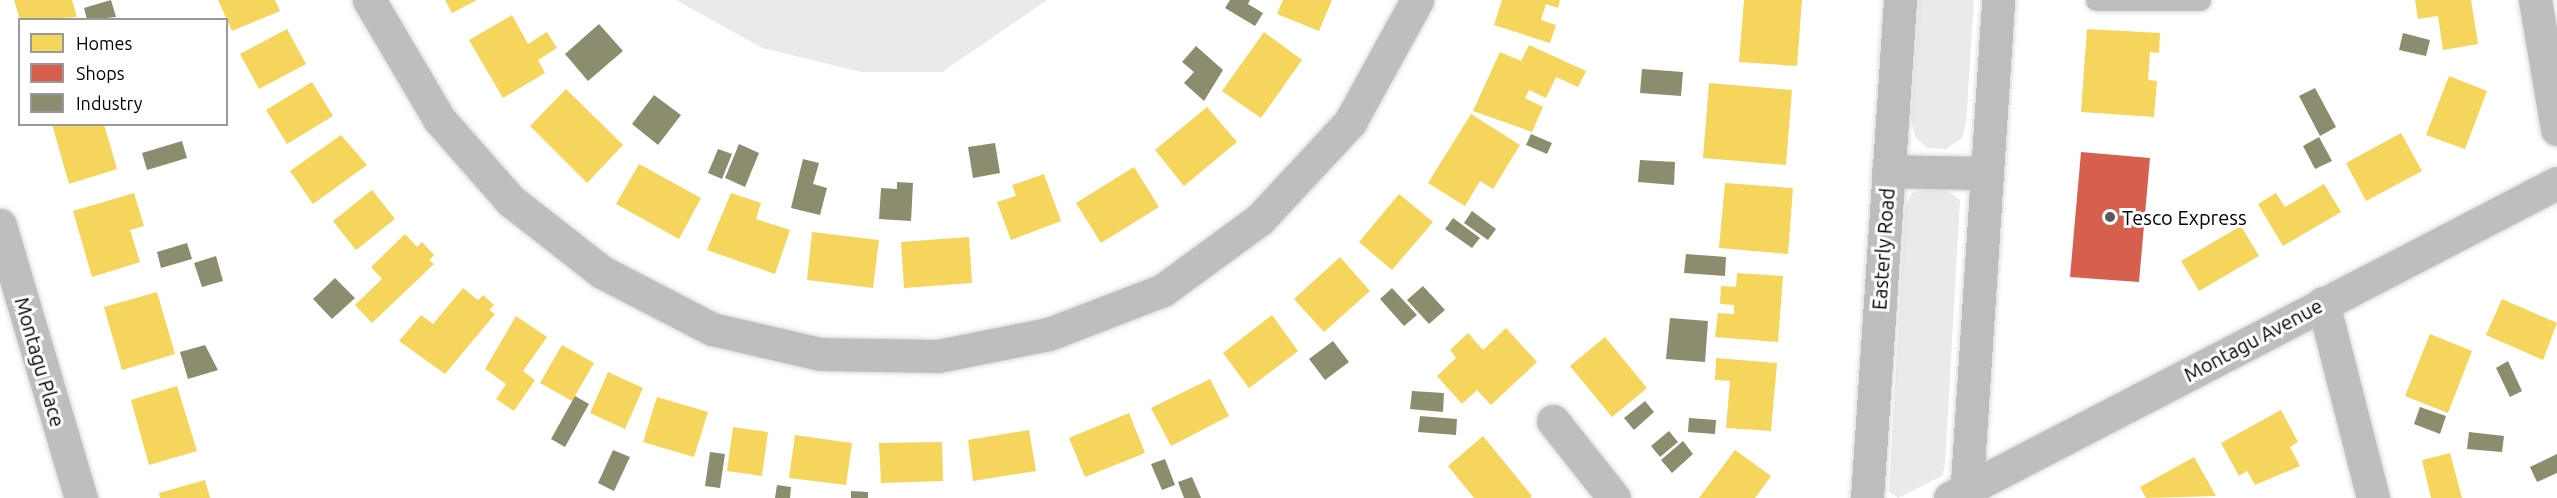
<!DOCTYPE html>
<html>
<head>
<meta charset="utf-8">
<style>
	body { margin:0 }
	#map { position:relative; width:2557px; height:498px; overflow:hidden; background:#fff; font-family:Ubuntu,sans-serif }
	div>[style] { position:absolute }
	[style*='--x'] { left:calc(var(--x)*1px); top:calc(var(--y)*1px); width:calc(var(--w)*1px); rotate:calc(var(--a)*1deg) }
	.green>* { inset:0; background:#eaeaea }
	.homes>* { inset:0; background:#f6d55c }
	.shops>* { inset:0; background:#d6604d }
	.industry>* { inset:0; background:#8c8c6e }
	.roads { filter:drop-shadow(0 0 2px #dbdbdb) drop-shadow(0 0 2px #dbdbdb) }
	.service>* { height:21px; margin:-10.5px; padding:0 10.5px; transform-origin:10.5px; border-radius:10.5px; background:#bebebe }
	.minor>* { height:33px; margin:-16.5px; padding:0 16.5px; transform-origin:16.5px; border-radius:16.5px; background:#bebebe }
	.primary>* { height:33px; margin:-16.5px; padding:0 16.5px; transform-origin:16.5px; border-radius:16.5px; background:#bdbdbd }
	.dots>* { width:16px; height:16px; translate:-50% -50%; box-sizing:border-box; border:3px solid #fff; border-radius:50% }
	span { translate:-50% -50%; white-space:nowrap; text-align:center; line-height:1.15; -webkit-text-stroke:6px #fff; paint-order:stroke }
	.poi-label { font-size:20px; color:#000 }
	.left { translate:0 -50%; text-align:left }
	.street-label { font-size:20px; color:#000 }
	.legend { position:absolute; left:18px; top:18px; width:210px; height:108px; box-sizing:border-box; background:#fff; border:2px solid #999; margin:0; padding:8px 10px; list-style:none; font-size:18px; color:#000 }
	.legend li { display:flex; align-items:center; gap:12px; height:30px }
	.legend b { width:30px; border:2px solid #999 }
</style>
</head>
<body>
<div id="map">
	<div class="green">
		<i style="clip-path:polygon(676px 0,1047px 0,942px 72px,862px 72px,762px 48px)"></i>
		<i style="clip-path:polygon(1919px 0,1974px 0,1966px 124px,1962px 138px,1946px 149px,1927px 148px,1915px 136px,1911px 118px)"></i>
		<i style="clip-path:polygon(1927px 189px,1946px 190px,1960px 200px,1945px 465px,1942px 476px,1898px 498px,1889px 492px,1905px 207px,1912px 193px)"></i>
	</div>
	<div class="homes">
		<i style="clip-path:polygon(14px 0,72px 0,77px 17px,20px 20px)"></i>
		<i style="clip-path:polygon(218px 0,275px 0,280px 11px,232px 31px)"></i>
		<i style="clip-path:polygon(445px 0,477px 0,452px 13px)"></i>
		<i style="clip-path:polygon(1283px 0,1332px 0,1319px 31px,1277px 14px)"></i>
		<i style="clip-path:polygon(1502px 0,1560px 0,1558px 8px,1546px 4px,1541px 20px,1556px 25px,1550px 43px,1494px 25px)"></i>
		<i style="clip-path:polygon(1744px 0,1802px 0,1797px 66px,1739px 62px)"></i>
		<i style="clip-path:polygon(2415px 0,2471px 0,2478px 44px,2443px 50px,2438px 16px,2418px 19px)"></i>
		<i style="clip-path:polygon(512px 15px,528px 44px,547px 32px,557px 48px,538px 60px,545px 73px,503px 98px,469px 40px)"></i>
		<i style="clip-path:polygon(287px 29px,306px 64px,259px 89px,240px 54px)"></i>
		<i style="clip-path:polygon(2087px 29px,2160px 33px,2159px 53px,2150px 52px,2148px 80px,2157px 81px,2154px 117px,2081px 112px)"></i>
		<i style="clip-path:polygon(1264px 32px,1302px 60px,1261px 118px,1222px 91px)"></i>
		<i style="clip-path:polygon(1529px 45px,1586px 71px,1578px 87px,1556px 77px,1546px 98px,1529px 90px,1525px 98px,1543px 107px,1532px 132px,1473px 111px,1500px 52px,1521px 61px)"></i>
		<i style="clip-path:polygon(2449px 76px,2487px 91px,2465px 149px,2426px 135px)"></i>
		<i style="clip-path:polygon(312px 82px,333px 116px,287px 144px,266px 110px)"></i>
		<i style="clip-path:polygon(1709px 83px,1792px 90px,1786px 165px,1703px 158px)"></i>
		<i style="clip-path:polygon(566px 89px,623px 145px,587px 183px,530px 126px)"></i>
		<i style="clip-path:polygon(1207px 107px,1237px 142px,1184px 186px,1155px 150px)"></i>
		<i style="clip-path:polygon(1471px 114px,1520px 145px,1493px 189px,1480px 181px,1465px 206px,1428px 183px)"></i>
		<i style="clip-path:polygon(52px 124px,104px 124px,117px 169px,69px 184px)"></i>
		<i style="clip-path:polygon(2401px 133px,2422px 171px,2366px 201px,2346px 163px)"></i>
		<i style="clip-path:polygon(341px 135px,367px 165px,313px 204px,290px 171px)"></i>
		<i style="clip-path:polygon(639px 164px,701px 198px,679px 239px,616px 204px)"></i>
		<i style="clip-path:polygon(1134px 167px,1159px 207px,1101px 243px,1076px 203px)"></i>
		<i style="clip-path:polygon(1044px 174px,1061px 221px,1011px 240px,997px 202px,1016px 196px,1012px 185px)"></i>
		<i style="clip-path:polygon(1725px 183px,1793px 188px,1788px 254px,1719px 248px)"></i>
		<i style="clip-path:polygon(2324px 184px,2341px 212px,2283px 246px,2258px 204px,2276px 193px,2285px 207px)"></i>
		<i style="clip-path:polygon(372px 190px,395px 219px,356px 250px,333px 221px)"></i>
		<i style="clip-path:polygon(134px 193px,144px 226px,130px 230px,140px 262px,92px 277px,73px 211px)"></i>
		<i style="clip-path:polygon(731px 193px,761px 203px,756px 219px,790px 230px,775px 274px,707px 250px)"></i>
		<i style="clip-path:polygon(1399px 194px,1433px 222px,1392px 270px,1359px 242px)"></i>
		<i style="clip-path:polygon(2241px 226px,2259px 256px,2199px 291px,2181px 261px)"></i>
		<i style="clip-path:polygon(812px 232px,879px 240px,873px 288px,807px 280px)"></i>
		<i style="clip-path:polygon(405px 234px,417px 247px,422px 242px,434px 255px,429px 260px,434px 264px,372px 323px,355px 305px,382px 279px,371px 267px)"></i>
		<i style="clip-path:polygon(969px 237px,972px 283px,904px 288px,901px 242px)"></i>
		<i style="clip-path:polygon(1340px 257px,1370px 291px,1324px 332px,1294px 299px)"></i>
		<i style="clip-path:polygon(1737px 273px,1783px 276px,1778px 342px,1715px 337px,1718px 313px,1734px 314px,1734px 305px,1720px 304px,1721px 286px,1736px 287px)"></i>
		<i style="clip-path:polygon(463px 288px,478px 300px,483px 295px,494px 305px,489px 310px,495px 314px,445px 374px,399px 341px,421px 315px,433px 324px)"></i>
		<i style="clip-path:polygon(157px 292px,175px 354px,122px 370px,104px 307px)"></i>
		<i style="clip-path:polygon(2502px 299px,2557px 323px,2543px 360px,2486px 335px)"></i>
		<i style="clip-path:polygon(1272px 315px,1298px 351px,1249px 388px,1223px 353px)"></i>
		<i style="clip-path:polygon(516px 316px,547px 337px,523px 371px,535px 380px,514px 411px,496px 399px,506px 384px,485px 369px)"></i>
		<i style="clip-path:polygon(1506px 328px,1537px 362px,1491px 405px,1477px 390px,1462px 404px,1437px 376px,1456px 358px,1450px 350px,1468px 333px,1483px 350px)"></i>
		<i style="clip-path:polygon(2430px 334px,2472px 351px,2448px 413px,2405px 396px)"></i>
		<i style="clip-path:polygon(1605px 337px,1647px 388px,1612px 417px,1570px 366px)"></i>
		<i style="clip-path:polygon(562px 345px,594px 363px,572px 401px,540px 383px)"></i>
		<i style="clip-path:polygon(1716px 358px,1777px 363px,1771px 431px,1726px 428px,1730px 381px,1715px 380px)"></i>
		<i style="clip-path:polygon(608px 372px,643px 388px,625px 429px,590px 413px)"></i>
		<i style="clip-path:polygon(1210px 379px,1229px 416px,1171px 446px,1151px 408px)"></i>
		<i style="clip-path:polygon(177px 386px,197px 451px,149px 465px,131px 400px)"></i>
		<i style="clip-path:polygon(657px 397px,708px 412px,694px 457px,643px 442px)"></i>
		<i style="clip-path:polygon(2281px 410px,2298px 442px,2290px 447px,2300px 466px,2255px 485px,2247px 471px,2239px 476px,2221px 443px)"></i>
		<i style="clip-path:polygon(1129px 413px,1145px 453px,1085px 477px,1069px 438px)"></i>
		<i style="clip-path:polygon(733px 427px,768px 432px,762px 476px,727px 471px)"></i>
		<i style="clip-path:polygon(1029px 430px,1036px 471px,973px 481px,968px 440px)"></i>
		<i style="clip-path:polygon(795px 435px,852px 443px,846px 485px,789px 478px)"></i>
		<i style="clip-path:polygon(1483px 436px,1532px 496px,1530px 498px,1474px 498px,1448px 466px)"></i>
		<i style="clip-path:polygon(942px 442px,943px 481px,881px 483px,879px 443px)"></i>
		<i style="clip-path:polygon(1735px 450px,1771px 476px,1755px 498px,1699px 498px)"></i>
		<i style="clip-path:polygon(2450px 453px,2462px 498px,2431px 498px,2422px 460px)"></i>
		<i style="clip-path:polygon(2194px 457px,2216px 496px,2146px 498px,2140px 487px)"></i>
		<i style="clip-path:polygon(205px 480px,210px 498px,160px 498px,159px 493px)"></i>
	</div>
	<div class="shops">
		<i style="clip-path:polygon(2081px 152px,2150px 158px,2139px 282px,2070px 277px)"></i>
	</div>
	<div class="industry">
		<i style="clip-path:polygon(111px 0,116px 17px,87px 20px,84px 8px)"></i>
		<i style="clip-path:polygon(1230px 0,1250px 0,1248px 4px,1263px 13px,1255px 26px,1225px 8px)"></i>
		<i style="clip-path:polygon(599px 24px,623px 51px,588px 81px,565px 54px)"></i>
		<i style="clip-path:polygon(2403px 33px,2430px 40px,2426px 56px,2399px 50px)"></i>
		<i style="clip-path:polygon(1196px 46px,1223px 70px,1204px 101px,1184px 83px,1194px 72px,1182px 62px)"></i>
		<i style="clip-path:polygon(1642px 69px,1683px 72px,1681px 96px,1640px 93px)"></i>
		<i style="clip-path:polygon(2315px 88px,2336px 127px,2320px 136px,2299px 96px)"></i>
		<i style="clip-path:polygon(654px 95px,681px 115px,658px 145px,632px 124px)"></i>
		<i style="clip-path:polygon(1531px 134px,1552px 143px,1547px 154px,1526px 145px)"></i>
		<i style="clip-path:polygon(2319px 137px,2332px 161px,2315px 169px,2303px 146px)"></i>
		<i style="clip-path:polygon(182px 141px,187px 158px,147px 170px,142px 153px)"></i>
		<i style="clip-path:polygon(995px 143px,1000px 173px,973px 178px,968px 147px)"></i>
		<i style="clip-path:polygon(739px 144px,759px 153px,745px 187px,725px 178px)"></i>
		<i style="clip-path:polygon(718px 149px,732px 154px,722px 179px,708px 173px)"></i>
		<i style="clip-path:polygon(803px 159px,819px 163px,813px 184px,827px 188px,820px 215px,791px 208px)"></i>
		<i style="clip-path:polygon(1640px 160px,1675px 162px,1674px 185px,1638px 182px)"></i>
		<i style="clip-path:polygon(897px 182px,913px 183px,911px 221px,879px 219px,881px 188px,897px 189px)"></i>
		<i style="clip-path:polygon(1472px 211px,1496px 229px,1488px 240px,1464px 223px)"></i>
		<i style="clip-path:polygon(1453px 218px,1480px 238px,1472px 248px,1445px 229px)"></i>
		<i style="clip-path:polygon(187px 243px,192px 259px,161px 268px,157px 252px)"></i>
		<i style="clip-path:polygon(1686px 254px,1726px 257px,1725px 276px,1684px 273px)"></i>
		<i style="clip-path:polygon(216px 256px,223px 281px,202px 287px,194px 263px)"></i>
		<i style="clip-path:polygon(335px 278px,355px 298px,332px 319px,313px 299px)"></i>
		<i style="clip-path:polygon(1423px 286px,1445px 310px,1429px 324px,1407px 300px)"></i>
		<i style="clip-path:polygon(1392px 288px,1417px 315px,1404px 326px,1380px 299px)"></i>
		<i style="clip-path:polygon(1670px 318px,1708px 321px,1705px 362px,1666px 359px)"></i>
		<i style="clip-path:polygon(1333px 341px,1349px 362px,1325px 380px,1309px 359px)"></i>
		<i style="clip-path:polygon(205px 345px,218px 370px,188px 379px,180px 352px)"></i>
		<i style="clip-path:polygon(2508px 361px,2522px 391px,2510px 397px,2496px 368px)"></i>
		<i style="clip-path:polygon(1412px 391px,1444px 393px,1443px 412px,1410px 409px)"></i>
		<i style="clip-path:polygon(575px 396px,589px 404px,565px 447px,551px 439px)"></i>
		<i style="clip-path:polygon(1645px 401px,1654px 412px,1634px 430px,1624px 418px)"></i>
		<i style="clip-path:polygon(2420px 407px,2446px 416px,2440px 434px,2414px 424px)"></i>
		<i style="clip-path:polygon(1420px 416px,1457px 419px,1456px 435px,1418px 432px)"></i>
		<i style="clip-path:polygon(1689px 418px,1716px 420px,1715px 434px,1688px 432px)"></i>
		<i style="clip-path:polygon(1669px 431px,1678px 442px,1660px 457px,1651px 446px)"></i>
		<i style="clip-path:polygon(2469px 432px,2504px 436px,2502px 452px,2467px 449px)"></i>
		<i style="clip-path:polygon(1683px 441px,1693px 454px,1672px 473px,1661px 460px)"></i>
		<i style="clip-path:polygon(613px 450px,630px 457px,614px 491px,598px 483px)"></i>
		<i style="clip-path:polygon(710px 452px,725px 454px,720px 488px,705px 486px)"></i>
		<i style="clip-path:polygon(2557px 454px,2557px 473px,2537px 482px,2530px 467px)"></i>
		<i style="clip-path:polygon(1165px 459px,1175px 485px,1162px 490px,1151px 464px)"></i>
		<i style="clip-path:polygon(1192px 477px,1201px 498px,1184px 498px,1178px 482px)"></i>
		<i style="clip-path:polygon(777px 485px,791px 487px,790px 498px,775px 498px)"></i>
		<i style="clip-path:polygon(851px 491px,868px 492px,868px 498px,851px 498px)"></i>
	</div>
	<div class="roads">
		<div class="service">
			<i style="--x:2096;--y:0;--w:104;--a:0"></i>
		</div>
		<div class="minor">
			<i style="--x:369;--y:0;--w:138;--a:59.5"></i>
			<i style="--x:439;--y:119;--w:109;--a:48.7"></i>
			<i style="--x:511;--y:201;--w:115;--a:38"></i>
			<i style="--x:602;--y:272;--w:124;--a:27.4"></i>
			<i style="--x:712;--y:329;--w:111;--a:13"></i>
			<i style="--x:820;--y:354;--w:118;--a:1"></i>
			<i style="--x:938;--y:356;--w:113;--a:-11.2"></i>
			<i style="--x:1049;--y:334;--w:122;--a:-21.1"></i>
			<i style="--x:1163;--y:290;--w:120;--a:-36.2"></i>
			<i style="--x:1260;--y:219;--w:132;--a:-47.1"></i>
			<i style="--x:1350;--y:122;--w:139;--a:-61.2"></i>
			<i style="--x:2535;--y:0;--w:131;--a:80.3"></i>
			<i style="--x:0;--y:225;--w:285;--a:73.5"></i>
			<i style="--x:2323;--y:303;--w:201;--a:75.6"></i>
			<i style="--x:1553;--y:421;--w:98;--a:51.6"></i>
			<i style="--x:1950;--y:498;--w:684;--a:-27.43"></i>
		</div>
		<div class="primary">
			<i style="--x:1888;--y:171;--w:99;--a:1.2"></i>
			<i style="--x:1867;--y:498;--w:499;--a:-86.2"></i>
			<i style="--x:1966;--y:498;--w:499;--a:-86.3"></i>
		</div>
	</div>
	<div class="dots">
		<i style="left:2110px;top:217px;background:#595959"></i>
	</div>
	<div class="poi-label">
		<span class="left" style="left:2122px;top:217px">Tesco Express</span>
	</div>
	<div class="street-label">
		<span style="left:1883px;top:249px;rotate:-86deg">Easterly Road</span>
		<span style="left:2253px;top:340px;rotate:-28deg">Montagu Avenue</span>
		<span style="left:40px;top:362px;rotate:74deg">Montagu Place</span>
	</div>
	<ul class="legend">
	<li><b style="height:16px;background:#f6d55c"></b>Homes</li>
	<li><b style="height:16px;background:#d6604d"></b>Shops</li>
	<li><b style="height:16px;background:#8c8c6e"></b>Industry</li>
	</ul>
</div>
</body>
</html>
